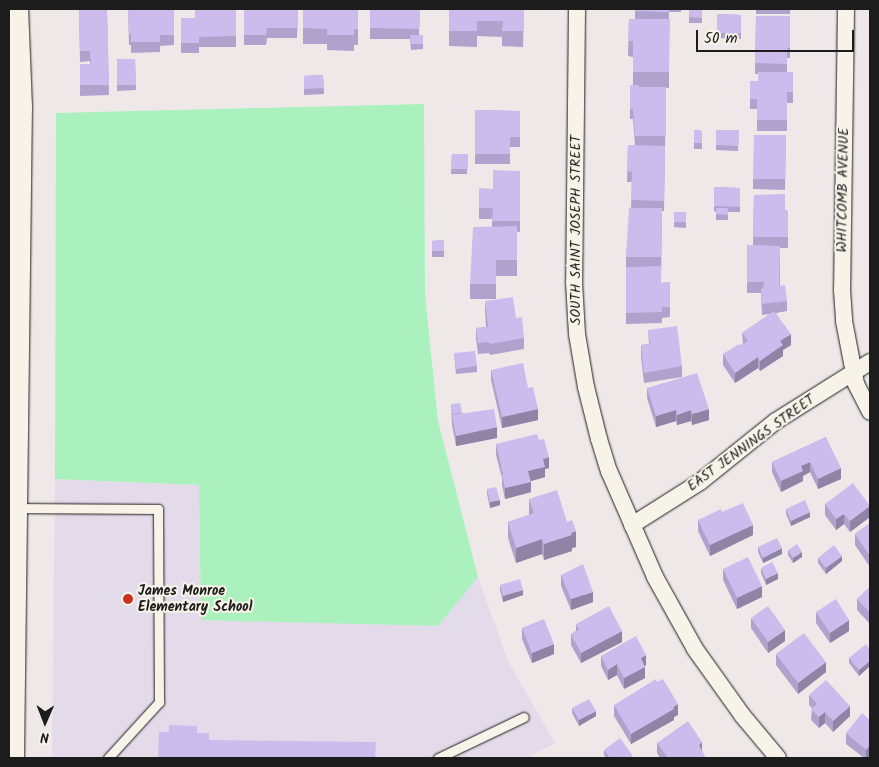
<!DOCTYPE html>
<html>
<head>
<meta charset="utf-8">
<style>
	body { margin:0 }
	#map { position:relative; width:879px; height:767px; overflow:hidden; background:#eee8e9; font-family:Kalam,sans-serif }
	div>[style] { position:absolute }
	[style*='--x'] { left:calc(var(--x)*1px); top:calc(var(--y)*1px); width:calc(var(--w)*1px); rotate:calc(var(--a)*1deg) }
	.built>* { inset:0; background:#e4dbea }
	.green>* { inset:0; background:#aaf1be }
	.roads { filter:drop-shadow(0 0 1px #1c1c1c) drop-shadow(0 0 1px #1c1c1c) }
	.lane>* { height:9px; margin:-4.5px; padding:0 4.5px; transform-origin:4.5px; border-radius:4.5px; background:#f7f3e8 }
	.street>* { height:16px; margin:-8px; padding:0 8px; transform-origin:8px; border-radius:8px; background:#f7f3e8 }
	.secondary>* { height:24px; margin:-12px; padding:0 12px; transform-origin:12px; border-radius:12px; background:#f7f3e8 }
	.wall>* { inset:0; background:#afa2cc }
	.shaded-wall>* { inset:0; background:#8f84a6 }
	.building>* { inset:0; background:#ccbced }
	.dots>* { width:14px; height:14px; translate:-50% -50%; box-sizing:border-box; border:2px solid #f7f3e8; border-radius:50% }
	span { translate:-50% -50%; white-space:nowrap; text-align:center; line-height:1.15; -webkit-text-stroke:4px #f7f3e8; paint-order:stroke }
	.street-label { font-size:14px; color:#1c1c1c }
	.poi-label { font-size:14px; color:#1c1c1c; font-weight:700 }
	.left { translate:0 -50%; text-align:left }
	.frame { position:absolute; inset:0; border:10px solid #1c1c1c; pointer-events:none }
	.north { position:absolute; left:20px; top:697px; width:50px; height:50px; -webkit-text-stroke:4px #f7f3e8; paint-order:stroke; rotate:181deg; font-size:14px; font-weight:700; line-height:20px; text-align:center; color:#1c1c1c }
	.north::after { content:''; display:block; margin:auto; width:18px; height:22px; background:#1c1c1c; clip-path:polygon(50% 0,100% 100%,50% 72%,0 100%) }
	.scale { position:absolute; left:696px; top:30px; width:158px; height:22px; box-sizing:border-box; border:2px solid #1c1c1c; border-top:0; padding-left:6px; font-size:15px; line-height:18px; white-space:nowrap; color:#1c1c1c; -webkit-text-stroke:4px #f7f3e8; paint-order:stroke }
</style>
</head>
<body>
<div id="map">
	<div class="built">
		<i style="clip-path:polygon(55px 479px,199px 485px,201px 619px,438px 626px,478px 577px,508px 661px,555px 743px,527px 758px,52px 758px)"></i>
	</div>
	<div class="green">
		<i style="clip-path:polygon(424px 104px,425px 295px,438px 421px,478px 577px,438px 626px,201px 620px,199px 485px,55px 479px,56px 113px)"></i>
	</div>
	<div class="roads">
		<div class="lane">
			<i style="--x:15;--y:508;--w:143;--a:0.4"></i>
			<i style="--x:158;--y:509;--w:193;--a:89.7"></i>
			<i style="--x:159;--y:702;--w:76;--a:132.3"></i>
			<i style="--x:438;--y:758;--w:95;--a:-25.5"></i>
		</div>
		<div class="street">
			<i style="--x:577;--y:9;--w:273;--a:90.6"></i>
			<i style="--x:574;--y:282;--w:52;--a:86.7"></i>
			<i style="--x:577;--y:334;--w:54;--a:80.4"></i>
			<i style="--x:586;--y:387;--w:54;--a:76"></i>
			<i style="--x:599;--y:439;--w:34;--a:73"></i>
			<i style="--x:609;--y:471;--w:116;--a:66.5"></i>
			<i style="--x:655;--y:577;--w:82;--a:60.9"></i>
			<i style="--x:695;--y:649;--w:81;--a:54.5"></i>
			<i style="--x:742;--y:715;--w:56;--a:50.1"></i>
			<i style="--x:846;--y:9;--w:281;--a:90.8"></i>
			<i style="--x:842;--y:290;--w:31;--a:86"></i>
			<i style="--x:844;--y:321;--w:64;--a:79.2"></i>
			<i style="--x:856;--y:384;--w:31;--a:63"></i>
			<i style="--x:632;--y:525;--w:80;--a:-32.3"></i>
			<i style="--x:700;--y:482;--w:97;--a:-38.8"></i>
			<i style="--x:776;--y:421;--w:111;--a:-32.1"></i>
		</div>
		<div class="secondary">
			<i style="--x:12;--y:758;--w:651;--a:-89.3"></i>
			<i style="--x:20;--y:107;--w:98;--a:-92.3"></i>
		</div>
	</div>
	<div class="wall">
		<i style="clip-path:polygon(79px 9px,107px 9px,109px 95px,80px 96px,80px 64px,90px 64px,90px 61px,80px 62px)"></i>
		<i style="clip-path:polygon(128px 9px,174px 9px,174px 45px,160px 46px,160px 52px,131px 53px,131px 45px,129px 45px)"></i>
		<i style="clip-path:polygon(236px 9px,236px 47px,199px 47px,199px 53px,181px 53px,181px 18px,195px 18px)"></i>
		<i style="clip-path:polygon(244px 9px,298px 9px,297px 38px,267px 38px,266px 45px,244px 45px)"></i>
		<i style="clip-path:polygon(303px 9px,358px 9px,358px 45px,354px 45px,354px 51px,327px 50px,327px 44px,303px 44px)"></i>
		<i style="clip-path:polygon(370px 9px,420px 9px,419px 35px,423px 35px,423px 49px,411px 50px,410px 39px,370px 39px)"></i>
		<i style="clip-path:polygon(449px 9px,524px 9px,523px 47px,502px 46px,502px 37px,477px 36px,477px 47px,449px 46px)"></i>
		<i style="clip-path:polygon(635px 9px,681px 9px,681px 12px,669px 12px,669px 88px,666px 88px,664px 211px,662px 211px,661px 283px,670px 282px,670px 317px,662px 318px,662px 323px,626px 324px,626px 257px,631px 208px,632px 182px,627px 182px,628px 145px,635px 145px,633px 119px,630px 119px,630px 85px,633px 85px,633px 57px,628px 56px,629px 19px,635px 19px)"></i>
		<i style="clip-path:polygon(689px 9px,702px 9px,702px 23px,689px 23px)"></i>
		<i style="clip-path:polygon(756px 9px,790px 9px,790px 14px,756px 14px)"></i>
		<i style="clip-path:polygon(717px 14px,741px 15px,741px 39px,717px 38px)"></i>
		<i style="clip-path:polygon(756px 16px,790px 16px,790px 58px,787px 58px,787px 72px,793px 72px,793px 103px,787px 103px,787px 131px,757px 131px,757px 109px,750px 109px,750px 99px,758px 81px,758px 74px,755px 74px)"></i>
		<i style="clip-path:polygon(117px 59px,135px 59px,136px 90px,117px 91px)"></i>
		<i style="clip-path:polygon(323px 75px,324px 94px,304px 95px,304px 76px)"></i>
		<i style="clip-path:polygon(475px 110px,520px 111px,520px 147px,510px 147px,510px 164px,475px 164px)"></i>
		<i style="clip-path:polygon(694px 130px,702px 131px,702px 149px,694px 149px)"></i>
		<i style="clip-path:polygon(716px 130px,739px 130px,738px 151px,716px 150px)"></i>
		<i style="clip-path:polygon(786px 135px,785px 190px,753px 189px,753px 179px)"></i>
		<i style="clip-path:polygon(452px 154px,468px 154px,467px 174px,451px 174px)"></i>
		<i style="clip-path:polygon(520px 171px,520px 232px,517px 232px,517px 276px,496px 276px,496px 299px,470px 299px,470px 284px,492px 227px,492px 219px,479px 219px,479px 208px,493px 189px)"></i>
		<i style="clip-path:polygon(714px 187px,740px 188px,740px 212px,728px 212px,728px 220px,716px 220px,716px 212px,714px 211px)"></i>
		<i style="clip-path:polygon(754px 195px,785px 210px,788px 211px,788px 248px,780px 248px,780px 286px,787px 301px,787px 311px,776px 313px,791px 345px,783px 350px,783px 356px,760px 371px,758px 368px,735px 383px,723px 365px,723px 354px,743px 344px,742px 333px,770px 314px,762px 315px,761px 293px,747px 293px,747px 245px,753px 246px)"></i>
		<i style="clip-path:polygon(674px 212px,686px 212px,686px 228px,674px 227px)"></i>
		<i style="clip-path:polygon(444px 240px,444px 257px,432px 257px,432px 241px)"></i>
		<i style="clip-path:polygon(485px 301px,516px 318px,524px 338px,524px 349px,490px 355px,489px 353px,478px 354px,476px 338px,476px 328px,486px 327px,485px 311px)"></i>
		<i style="clip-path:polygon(648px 330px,682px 366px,682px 377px,644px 383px,641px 356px,641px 345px,649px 344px)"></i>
		<i style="clip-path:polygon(454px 353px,477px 366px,477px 372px,456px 374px)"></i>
		<i style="clip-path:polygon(491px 370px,528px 388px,538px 420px,502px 428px,491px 380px)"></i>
		<i style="clip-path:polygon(647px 388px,709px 420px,692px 425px,691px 421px,677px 425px,676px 421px,656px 427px,647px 398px)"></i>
		<i style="clip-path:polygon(451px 404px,462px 413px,497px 438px,456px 446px,452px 425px)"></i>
		<i style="clip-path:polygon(826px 437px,841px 479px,818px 489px,810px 472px,803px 476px,803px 481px,781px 492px,772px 472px,772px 462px)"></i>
		<i style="clip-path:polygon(496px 444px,549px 468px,545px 469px,545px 477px,531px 481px,531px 492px,505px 499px,502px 485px,502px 478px,496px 455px)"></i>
		<i style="clip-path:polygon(487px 489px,500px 505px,490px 508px,487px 494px)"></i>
		<i style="clip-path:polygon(529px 499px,576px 547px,572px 548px,572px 551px,544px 560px,542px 554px,516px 563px,508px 538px,508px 522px,529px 515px)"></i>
		<i style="clip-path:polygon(825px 504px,870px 506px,870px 517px,850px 532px,844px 524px,836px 530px,825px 515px)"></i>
		<i style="clip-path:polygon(786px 509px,810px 517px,791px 526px,786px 514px)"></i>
		<i style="clip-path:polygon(722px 512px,753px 535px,710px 556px,698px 531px,698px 520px)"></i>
		<i style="clip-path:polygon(870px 523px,870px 567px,855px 545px,855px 534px)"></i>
		<i style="clip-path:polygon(758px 547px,782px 554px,763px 563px,758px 552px)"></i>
		<i style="clip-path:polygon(788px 550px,802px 557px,793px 563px,788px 555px)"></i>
		<i style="clip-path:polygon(818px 558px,842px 561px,826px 574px,818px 563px)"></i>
		<i style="clip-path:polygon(761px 568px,778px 579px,766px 585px,761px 573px)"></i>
		<i style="clip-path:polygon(723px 569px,762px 597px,737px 609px,723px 580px)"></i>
		<i style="clip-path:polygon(561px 575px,593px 602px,571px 610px,561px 586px)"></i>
		<i style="clip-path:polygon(500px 585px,523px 595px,503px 602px,500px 590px)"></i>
		<i style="clip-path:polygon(870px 587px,870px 624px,857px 610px,857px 599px)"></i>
		<i style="clip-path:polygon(816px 612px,849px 631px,830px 643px,816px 623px)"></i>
		<i style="clip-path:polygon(751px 618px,785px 641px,768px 653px,751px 628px)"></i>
		<i style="clip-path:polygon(576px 624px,622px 642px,581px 663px,571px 645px,571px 634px,576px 631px)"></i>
		<i style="clip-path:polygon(522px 628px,554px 654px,532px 663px,522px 639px)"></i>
		<i style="clip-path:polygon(870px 649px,870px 666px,859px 676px,849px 663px,849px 658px)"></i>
		<i style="clip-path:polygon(776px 654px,826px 672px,798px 694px,776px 665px)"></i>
		<i style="clip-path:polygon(601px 656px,646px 665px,645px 666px,645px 678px,624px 689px,617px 675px,608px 680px,601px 666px)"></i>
		<i style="clip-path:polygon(809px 695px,850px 716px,833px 732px,825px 723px,819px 728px,811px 720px,812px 708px,809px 705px)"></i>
		<i style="clip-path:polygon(614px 705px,678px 715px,674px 717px,674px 720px,631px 744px,614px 716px)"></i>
		<i style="clip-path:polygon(572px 708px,596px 716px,579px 726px,572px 713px)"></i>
		<i style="clip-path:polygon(870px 720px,870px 756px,868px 758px,864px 758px,846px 744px,846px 733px)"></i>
		<i style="clip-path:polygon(657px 743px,702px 751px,705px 758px,660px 758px,657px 753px)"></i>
		<i style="clip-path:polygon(604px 750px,633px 758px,606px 758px,604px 755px)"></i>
	</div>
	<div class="shaded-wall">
		<i style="clip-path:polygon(791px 334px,791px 345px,783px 350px,783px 356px,760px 371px,760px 361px,780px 341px)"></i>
		<i style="clip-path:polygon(758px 357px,758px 368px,735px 383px,735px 373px)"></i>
		<i style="clip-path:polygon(538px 409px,538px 420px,502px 428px,502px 417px)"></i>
		<i style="clip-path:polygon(709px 409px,709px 420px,692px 425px,692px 414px)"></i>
		<i style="clip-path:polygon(676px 410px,676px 421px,656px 427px,656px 416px)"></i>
		<i style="clip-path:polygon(691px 410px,691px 421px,677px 425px,677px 415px)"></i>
		<i style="clip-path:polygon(497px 427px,497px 438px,456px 446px,456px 436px)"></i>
		<i style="clip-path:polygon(549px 457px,549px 468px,545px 469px,545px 477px,528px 482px,528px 471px,543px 459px)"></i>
		<i style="clip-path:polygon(810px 462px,810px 472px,803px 476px,803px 481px,781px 492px,781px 481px,801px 466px)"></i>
		<i style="clip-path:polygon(841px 468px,841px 479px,818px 489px,818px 479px)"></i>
		<i style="clip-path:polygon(531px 482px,531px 492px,505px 499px,505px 488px)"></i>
		<i style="clip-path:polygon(500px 500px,500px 505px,490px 508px,490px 502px)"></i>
		<i style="clip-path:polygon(870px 506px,870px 517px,850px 532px,850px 521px)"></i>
		<i style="clip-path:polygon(810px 512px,810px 517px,791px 526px,791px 521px)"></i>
		<i style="clip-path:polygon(844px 514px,844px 524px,836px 530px,836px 519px)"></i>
		<i style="clip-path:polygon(753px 525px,753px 535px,710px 556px,710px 545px)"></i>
		<i style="clip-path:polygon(576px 531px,576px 547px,572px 548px,572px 551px,544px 560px,544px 544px)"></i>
		<i style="clip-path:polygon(542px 539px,542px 554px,516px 563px,516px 548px)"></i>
		<i style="clip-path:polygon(782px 548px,782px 554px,763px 563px,763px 558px)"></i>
		<i style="clip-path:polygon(802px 552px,802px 557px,793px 563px,793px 558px)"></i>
		<i style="clip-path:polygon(842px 556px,842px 561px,826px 574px,826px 568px)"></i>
		<i style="clip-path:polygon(778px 573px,778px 579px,766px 585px,766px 579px)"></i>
		<i style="clip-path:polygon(762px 586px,762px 597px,737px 609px,737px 598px)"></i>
		<i style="clip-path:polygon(523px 590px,523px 595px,503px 602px,503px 596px)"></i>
		<i style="clip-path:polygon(593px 592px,593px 602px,571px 610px,571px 599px)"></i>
		<i style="clip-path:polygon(849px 620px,849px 631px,830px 643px,830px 633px)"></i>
		<i style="clip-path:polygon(785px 630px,785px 641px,768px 653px,768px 642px)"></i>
		<i style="clip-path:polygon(622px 631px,622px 642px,581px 663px,581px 653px)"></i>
		<i style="clip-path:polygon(554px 644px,554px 654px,532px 663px,532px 653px)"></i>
		<i style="clip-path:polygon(646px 655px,646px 665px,641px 668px,641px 658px)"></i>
		<i style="clip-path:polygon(870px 661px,870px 666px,859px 676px,859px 670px)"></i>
		<i style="clip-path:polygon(826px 662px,826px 672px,798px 694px,798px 683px)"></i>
		<i style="clip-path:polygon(617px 664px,617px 675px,608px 680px,608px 670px)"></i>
		<i style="clip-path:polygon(645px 667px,645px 678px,624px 689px,624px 678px)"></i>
		<i style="clip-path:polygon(678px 704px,678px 715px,674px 717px,674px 720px,631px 744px,631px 734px)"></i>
		<i style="clip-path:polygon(850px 706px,850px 716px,833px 732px,833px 721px)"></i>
		<i style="clip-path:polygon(596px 711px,596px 716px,579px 726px,579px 720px)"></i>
		<i style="clip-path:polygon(825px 712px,825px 723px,819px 728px,819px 717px)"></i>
		<i style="clip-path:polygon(702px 742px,702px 753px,699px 745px)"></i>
		<i style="clip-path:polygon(870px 745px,870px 756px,868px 758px,866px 758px,866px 750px)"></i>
	</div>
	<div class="building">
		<i style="clip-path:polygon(79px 9px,107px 9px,109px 85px,80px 85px,80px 64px,91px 64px,90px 51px,80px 51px)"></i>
		<i style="clip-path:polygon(128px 9px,174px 9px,174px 35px,160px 35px,160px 42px,131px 42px,131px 34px,129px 34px)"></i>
		<i style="clip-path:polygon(195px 9px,236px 9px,236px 36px,199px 37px,199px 43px,181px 43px,181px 18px,195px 18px)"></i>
		<i style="clip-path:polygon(244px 9px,298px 9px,297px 28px,267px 28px,266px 35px,244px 35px)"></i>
		<i style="clip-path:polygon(303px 9px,358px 9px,358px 29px,354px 29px,354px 35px,327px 35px,327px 29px,303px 28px)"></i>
		<i style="clip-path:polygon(370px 9px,420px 9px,419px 29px,370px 28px)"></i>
		<i style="clip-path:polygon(449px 9px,524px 9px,523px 31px,502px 31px,503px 21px,477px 21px,477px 31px,449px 31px)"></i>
		<i style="clip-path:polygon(635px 9px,669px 9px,669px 12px,635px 11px)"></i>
		<i style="clip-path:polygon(689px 9px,702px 9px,702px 18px,689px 17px)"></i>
		<i style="clip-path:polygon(717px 14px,741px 15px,741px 33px,717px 33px)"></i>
		<i style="clip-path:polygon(756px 16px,790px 16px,790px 48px,787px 48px,787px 64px,755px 63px)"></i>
		<i style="clip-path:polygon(629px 19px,670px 19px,669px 72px,633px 72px,633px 41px,628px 41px)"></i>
		<i style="clip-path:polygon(410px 35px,423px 35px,423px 44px,411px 44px)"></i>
		<i style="clip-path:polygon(117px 59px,135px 59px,136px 85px,117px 85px)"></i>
		<i style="clip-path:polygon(758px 72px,793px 72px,793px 92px,787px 92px,787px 120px,757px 120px,757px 99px,750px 99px,750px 81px,758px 81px)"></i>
		<i style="clip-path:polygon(323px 75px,324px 88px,304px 89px,304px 76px)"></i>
		<i style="clip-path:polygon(630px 85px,639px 85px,639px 87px,666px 87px,666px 136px,635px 136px,633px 109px,630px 109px)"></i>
		<i style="clip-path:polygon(475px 110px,520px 111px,520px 137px,510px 137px,510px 154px,475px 154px)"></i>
		<i style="clip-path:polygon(694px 130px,702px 131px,702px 143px,694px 143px)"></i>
		<i style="clip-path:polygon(716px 130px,739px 130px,738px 146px,716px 145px)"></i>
		<i style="clip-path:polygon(754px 135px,786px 135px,785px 179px,753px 179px)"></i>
		<i style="clip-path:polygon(628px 145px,665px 146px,664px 201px,631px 200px,632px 172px,627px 171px)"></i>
		<i style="clip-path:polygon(452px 154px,468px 154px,467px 169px,451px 169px)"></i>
		<i style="clip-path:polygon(493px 170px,520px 171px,520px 221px,492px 221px,493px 208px,479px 208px,479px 188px,493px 189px)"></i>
		<i style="clip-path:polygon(714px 187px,740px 188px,740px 207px,714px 206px)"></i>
		<i style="clip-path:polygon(785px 194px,785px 210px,788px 211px,788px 237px,753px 237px,754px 195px)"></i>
		<i style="clip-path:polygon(629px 208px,662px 208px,661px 257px,626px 257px)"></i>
		<i style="clip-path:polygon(716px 208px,728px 208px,728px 215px,716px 214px)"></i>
		<i style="clip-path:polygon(674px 212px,686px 212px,686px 222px,674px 222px)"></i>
		<i style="clip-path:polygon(517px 226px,517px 260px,496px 260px,496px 284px,470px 284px,473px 227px)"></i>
		<i style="clip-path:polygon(444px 240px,444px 251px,432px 251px,432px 241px)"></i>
		<i style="clip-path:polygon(747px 245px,780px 246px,779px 286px,785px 285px,787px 301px,762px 304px,761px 289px,763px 288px,764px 282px,747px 282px)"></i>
		<i style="clip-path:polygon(661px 266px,661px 283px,670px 282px,670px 307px,662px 307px,662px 312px,626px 313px,626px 267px)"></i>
		<i style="clip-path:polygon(513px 297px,516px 318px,522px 317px,524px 338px,490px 344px,489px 342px,478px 343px,476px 328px,488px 327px,485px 301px)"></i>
		<i style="clip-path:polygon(774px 311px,791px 334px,780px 341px,783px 345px,760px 361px,758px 357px,735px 373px,723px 354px,739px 344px,740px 346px,748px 341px,742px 333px)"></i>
		<i style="clip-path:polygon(677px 326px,682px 366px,644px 373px,641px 345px,650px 344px,648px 330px)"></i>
		<i style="clip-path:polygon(475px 351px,477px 366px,456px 369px,454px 353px)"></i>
		<i style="clip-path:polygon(523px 363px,528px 388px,533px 387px,538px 409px,502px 417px,491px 370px)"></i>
		<i style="clip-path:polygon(697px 373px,709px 409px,692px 414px,691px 410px,677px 415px,676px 410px,656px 416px,647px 388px)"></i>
		<i style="clip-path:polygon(460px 403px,462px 413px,452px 414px,451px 404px)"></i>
		<i style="clip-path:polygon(494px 409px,497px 427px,456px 436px,452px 415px)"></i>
		<i style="clip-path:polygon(537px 434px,539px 440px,544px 439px,549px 457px,543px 459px,545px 467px,528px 471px,531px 482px,505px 488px,502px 475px,503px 474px,496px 444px)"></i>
		<i style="clip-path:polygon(826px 437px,841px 468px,818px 479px,810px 462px,801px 466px,803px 471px,781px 481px,772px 462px)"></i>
		<i style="clip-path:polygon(853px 483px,870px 506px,850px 521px,844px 514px,836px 519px,825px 504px)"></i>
		<i style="clip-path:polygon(496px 487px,500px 500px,490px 502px,487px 489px)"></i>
		<i style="clip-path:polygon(557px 490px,567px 522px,572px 520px,576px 531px,571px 533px,572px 535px,544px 544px,542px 539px,516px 548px,508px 522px,534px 513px,529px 499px)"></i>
		<i style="clip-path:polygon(805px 500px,810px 512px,791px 521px,786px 509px)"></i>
		<i style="clip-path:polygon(743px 503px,753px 525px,710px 545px,698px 520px,721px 509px,722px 512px)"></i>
		<i style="clip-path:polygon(870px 523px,870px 556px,855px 534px)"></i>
		<i style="clip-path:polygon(777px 538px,782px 548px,763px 558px,758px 547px)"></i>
		<i style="clip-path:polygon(797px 544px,802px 552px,793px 558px,788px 550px)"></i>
		<i style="clip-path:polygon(834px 545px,842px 556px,826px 568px,818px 558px)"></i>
		<i style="clip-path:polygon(748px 557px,762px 586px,737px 598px,723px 569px)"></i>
		<i style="clip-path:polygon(772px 562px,778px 573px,766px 579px,761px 568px)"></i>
		<i style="clip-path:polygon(583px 564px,593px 592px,571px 599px,561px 575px)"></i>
		<i style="clip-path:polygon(520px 579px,523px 590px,503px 596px,500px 585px)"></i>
		<i style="clip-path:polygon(870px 587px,870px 613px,857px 599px)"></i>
		<i style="clip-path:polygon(836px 599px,849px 620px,830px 633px,816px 612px)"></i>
		<i style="clip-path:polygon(609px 606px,622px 631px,581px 653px,571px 634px,579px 630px,576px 624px)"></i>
		<i style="clip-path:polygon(768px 606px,785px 630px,768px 642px,751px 618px)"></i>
		<i style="clip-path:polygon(544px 619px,554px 644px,532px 653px,522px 628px)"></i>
		<i style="clip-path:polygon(804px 633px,826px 662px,798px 683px,776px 654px)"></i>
		<i style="clip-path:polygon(636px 636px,646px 655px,641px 658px,645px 667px,624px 678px,617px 664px,608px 670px,601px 656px)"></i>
		<i style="clip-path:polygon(866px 644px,870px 649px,870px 661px,859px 670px,849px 658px)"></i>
		<i style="clip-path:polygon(656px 679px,657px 682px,663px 679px,678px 704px,673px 707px,674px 709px,631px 734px,614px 705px)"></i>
		<i style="clip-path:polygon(826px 680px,850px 706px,833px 721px,825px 712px,819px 717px,811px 709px,817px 704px,809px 695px)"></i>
		<i style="clip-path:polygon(589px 699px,596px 711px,579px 720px,572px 708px)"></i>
		<i style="clip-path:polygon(862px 713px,870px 720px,870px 745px,866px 750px,846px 733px)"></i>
		<i style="clip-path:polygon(688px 721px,702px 742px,699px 745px,705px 756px,701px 758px,668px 758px,657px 743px)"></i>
		<i style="clip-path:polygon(169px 725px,197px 726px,197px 733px,209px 733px,209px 740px,376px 742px,375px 758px,158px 758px,159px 732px,169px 732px)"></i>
		<i style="clip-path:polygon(620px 738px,633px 756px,629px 758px,610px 758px,604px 750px)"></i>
	</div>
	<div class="dots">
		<i style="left:128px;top:599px;background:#c8321e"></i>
	</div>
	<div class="street-label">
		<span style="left:843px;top:190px;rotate:-89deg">WHITCOMB AVENUE</span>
		<span style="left:576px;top:230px;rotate:-90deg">SOUTH SAINT JOSEPH STREET</span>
		<span style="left:751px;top:443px;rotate:-36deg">EAST JENNINGS STREET</span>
	</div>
	<div class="poi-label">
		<span class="left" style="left:138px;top:599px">James Monroe<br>Elementary School</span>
	</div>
	<div class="frame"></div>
	<div class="north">N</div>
	<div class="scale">50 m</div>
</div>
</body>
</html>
